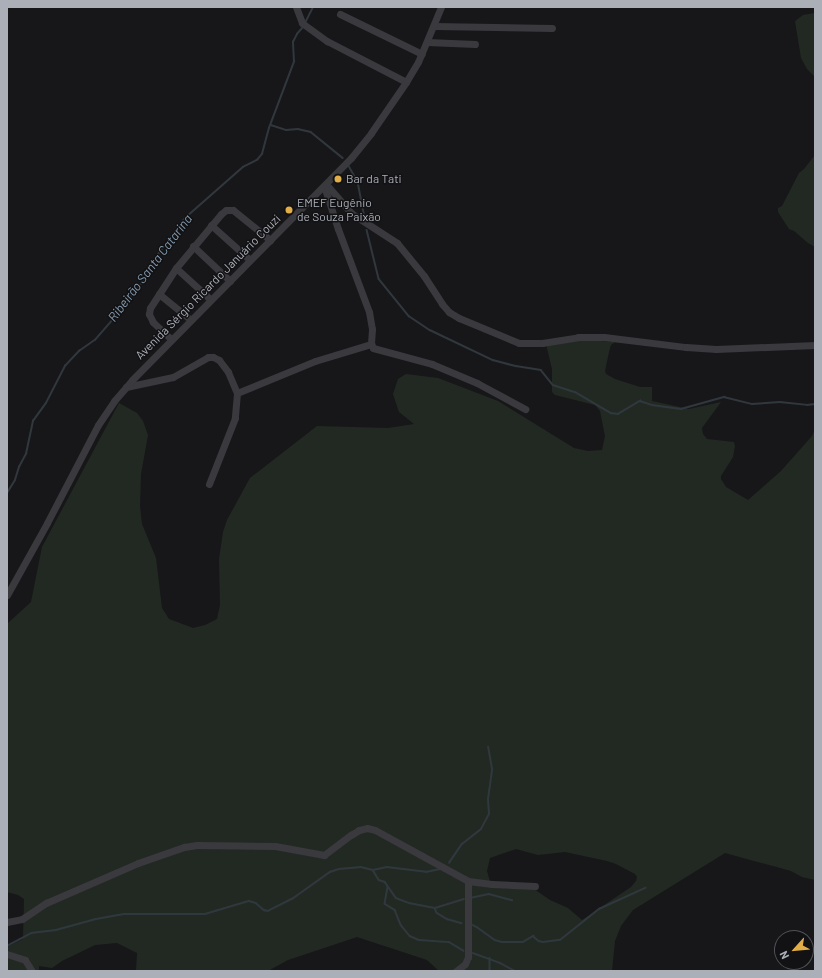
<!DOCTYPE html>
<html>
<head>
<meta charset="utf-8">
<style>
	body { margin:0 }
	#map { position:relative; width:822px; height:978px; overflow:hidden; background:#171719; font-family:Barlow,sans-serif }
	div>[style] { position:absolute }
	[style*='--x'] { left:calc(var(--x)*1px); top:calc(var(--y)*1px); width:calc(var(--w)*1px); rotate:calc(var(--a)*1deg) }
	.green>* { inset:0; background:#222923 }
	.stream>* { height:1.5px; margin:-0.75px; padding:0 0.75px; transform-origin:0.75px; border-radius:0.75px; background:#30383e }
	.minor>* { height:7px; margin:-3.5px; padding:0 3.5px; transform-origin:3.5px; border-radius:3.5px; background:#39393e }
	.dots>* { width:11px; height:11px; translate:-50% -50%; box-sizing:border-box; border:2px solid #121214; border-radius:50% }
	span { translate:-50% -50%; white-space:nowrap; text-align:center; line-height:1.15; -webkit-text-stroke:3px #121214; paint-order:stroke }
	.poi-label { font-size:12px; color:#abafb8 }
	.left { translate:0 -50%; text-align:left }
	.street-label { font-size:12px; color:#abafb8 }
	.water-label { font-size:13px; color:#859baf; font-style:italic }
	.frame { position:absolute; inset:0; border:8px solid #abafb8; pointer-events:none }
	.north { position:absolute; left:774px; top:930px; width:40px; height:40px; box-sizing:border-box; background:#121214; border:1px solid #4f5156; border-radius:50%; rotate:243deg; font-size:11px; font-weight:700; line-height:16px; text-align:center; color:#abafb8 }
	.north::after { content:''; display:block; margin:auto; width:14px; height:18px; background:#e1ae47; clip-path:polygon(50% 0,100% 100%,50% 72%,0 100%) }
</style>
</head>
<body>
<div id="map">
	<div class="green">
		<i style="clip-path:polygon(815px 13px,815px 77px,807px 69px,801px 58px,795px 21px,803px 15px)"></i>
		<i style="clip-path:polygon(815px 155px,815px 247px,808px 243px,794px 231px,789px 229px,778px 212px,778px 208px,782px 206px,799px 173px,804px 169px)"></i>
		<i style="clip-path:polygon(evenodd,587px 340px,615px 342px,611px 345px,609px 352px,605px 371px,606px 374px,615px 379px,640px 387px,652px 387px,652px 401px,689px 409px,721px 402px,702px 428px,703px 434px,707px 439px,734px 442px,735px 446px,733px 457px,721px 476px,721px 479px,726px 487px,748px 500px,781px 471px,812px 436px,815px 429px,815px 880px,802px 877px,791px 871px,725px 853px,633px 910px,621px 926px,615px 941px,612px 971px,439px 971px,427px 960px,357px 937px,288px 960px,268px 971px,136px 971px,137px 953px,117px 943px,95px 945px,62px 961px,52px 968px,39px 966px,39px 971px,7px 971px,7px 947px,23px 939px,24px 899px,18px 895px,7px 892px,7px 624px,31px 602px,42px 547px,119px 403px,137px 413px,143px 421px,148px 435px,141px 474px,140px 506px,142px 524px,156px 558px,162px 608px,169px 619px,193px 628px,205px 625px,217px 619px,220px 605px,219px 559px,223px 532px,227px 520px,250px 478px,317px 426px,388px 428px,414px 424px,399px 412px,393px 394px,398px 379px,406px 374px,438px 378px,498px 401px,574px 448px,588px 451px,602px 450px,605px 436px,600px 411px,595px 405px,555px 395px,552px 392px,552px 369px,546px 344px,561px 341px,587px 340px,516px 849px,538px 855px,565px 852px,607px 861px,616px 864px,635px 874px,637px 877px,636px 881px,631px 887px,582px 920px,568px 908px,550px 900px,531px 887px,491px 885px,487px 871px,490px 858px,516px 849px)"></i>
	</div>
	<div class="stream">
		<i style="--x:305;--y:23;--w:18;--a:-63"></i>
		<i style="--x:271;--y:125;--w:16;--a:18"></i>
		<i style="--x:286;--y:130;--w:12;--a:-5"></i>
		<i style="--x:298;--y:129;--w:13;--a:13"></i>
		<i style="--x:311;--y:132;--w:41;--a:39.1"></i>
		<i style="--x:349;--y:166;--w:18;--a:61"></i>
		<i style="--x:358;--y:182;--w:38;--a:79"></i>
		<i style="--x:367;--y:230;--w:50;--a:76.2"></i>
		<i style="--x:379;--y:279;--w:48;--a:51"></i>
		<i style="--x:409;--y:316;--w:25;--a:34"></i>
		<i style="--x:430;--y:330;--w:70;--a:25.5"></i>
		<i style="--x:493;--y:360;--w:24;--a:15"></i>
		<i style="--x:516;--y:366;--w:25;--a:9"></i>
		<i style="--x:541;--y:370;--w:19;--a:51"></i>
		<i style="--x:553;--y:385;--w:23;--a:18"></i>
		<i style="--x:575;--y:392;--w:42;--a:30.3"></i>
		<i style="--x:611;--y:413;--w:7;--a:8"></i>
		<i style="--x:618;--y:414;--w:26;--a:-31"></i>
		<i style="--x:640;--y:401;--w:13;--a:18"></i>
		<i style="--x:652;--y:405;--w:29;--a:8"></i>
		<i style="--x:681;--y:409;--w:45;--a:-15.6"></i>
		<i style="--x:724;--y:397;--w:29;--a:14"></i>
		<i style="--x:752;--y:404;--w:28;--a:-4"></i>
		<i style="--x:780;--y:402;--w:27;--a:6"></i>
		<i style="--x:807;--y:405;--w:8;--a:-7"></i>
		<i style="--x:7;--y:493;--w:15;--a:-58"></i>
		<i style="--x:15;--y:480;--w:14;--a:-73"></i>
		<i style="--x:19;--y:467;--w:15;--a:-62"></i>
		<i style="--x:26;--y:454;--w:34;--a:-78"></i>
		<i style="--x:33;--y:421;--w:22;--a:-54"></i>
		<i style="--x:46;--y:403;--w:42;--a:-62.8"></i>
		<i style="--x:65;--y:366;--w:21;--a:-47"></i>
		<i style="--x:79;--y:351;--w:19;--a:-35"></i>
		<i style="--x:95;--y:340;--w:29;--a:-49"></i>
		<i style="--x:114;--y:318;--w:47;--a:-51.9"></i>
		<i style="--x:143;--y:281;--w:27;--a:-62"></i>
		<i style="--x:156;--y:257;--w:49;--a:-53.4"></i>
		<i style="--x:185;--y:218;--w:77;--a:-41.3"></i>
		<i style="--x:243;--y:167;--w:16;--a:-27"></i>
		<i style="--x:257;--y:160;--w:8;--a:-50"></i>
		<i style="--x:262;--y:154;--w:27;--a:-75"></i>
		<i style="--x:269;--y:128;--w:71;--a:-69.3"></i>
		<i style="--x:294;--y:62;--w:20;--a:-93"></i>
		<i style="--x:293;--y:42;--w:9;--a:-63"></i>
		<i style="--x:297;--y:34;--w:11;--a:-49"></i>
		<i style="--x:449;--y:863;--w:23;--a:-56"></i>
		<i style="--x:462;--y:844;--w:24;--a:-38"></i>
		<i style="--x:481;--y:829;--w:17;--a:-62"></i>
		<i style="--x:489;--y:814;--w:15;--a:-94"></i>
		<i style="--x:488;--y:799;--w:30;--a:-82"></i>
		<i style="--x:492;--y:769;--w:22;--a:-100"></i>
		<i style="--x:373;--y:870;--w:12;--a:59"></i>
		<i style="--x:379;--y:880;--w:6;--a:18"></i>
		<i style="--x:385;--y:882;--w:19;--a:55"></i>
		<i style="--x:396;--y:898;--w:14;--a:21"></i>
		<i style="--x:409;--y:903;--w:26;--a:11"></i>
		<i style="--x:435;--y:908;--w:30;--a:-17"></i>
		<i style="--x:388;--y:887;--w:17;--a:100"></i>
		<i style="--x:385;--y:904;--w:12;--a:31"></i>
		<i style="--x:395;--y:910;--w:16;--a:68"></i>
		<i style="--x:401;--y:925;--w:14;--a:51"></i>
		<i style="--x:410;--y:936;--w:10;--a:24"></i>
		<i style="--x:419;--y:940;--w:30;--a:4"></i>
		<i style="--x:449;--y:942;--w:17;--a:31"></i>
		<i style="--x:470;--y:898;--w:19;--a:-12"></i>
		<i style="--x:489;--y:894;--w:24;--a:15"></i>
		<i style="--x:435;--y:908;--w:5;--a:68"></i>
		<i style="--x:437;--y:913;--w:12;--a:31"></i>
		<i style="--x:447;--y:919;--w:15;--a:16"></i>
		<i style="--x:469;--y:923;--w:9;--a:27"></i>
		<i style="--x:477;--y:927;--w:22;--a:36"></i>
		<i style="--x:495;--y:940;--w:7;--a:16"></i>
		<i style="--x:502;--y:942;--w:21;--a:0"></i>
		<i style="--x:523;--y:942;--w:12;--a:-31"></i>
		<i style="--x:533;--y:936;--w:8;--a:40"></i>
		<i style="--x:539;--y:941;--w:4;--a:14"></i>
		<i style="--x:543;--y:942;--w:17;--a:-7"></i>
		<i style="--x:560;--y:940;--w:50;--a:-38.5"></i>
		<i style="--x:599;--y:909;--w:51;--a:-24.5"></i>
		<i style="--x:7;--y:946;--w:27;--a:-28"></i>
		<i style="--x:31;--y:933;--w:25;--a:-7"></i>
		<i style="--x:56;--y:930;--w:41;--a:-15.4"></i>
		<i style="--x:96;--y:919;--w:28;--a:-10"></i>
		<i style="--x:124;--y:914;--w:81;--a:0"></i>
		<i style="--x:205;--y:914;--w:46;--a:-16.5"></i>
		<i style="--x:249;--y:901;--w:7;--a:16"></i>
		<i style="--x:256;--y:903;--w:11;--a:41"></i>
		<i style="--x:264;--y:910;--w:4;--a:14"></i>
		<i style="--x:268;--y:911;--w:27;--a:-27"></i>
		<i style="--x:292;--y:899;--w:47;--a:-35.4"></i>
		<i style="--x:330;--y:872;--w:9;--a:-18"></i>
		<i style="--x:339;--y:869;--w:22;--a:-5"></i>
		<i style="--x:361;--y:867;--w:12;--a:14"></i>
		<i style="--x:373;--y:870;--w:14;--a:-12"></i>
		<i style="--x:387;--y:867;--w:39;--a:7"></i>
		<i style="--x:426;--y:872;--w:14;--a:-12"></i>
		<i style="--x:473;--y:953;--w:29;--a:20"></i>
		<i style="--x:500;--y:963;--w:17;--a:28"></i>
		<i style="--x:490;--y:958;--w:13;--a:90"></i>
	</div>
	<div class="minor">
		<i style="--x:296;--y:7;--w:17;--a:69"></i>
		<i style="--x:302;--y:23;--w:31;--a:36"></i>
		<i style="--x:327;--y:41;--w:89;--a:27.4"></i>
		<i style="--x:340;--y:14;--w:91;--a:26"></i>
		<i style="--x:434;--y:26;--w:118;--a:1"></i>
		<i style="--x:427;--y:42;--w:48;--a:2.4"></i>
		<i style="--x:326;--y:184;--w:38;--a:49"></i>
		<i style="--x:351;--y:213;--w:55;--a:33.1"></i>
		<i style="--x:397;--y:243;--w:43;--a:50.7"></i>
		<i style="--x:424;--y:276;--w:33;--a:57"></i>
		<i style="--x:442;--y:304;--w:11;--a:49"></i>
		<i style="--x:449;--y:312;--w:12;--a:31"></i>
		<i style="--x:459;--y:318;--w:65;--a:22.6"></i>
		<i style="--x:519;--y:343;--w:23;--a:0"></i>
		<i style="--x:542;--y:343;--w:36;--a:-9"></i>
		<i style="--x:578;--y:337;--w:26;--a:0"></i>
		<i style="--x:604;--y:337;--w:83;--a:7"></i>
		<i style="--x:686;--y:347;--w:30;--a:4"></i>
		<i style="--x:716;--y:349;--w:99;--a:-2.3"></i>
		<i style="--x:324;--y:186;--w:45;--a:72"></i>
		<i style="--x:338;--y:229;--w:89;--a:69.5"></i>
		<i style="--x:369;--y:312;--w:17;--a:80"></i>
		<i style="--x:372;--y:329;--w:15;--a:94"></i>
		<i style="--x:371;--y:344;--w:4;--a:63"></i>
		<i style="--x:373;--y:348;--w:61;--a:15.2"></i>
		<i style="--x:432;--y:364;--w:49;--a:22.9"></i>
		<i style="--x:477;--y:383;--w:55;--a:28.4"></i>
		<i style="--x:211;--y:225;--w:52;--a:41.9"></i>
		<i style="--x:193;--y:246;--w:51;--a:43.4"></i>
		<i style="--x:176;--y:268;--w:47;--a:42.4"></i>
		<i style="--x:159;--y:294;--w:41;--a:39.1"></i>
		<i style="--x:171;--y:339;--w:25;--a:-137"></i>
		<i style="--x:153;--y:322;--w:9;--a:-117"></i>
		<i style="--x:149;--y:314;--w:6;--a:-81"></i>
		<i style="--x:150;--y:308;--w:48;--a:-57"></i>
		<i style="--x:176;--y:268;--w:70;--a:-50.2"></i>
		<i style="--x:221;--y:214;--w:6;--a:-39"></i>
		<i style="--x:226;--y:210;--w:7;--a:0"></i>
		<i style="--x:233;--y:210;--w:48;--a:39"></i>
		<i style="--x:126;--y:387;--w:48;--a:-12"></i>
		<i style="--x:173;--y:377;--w:40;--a:-29.7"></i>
		<i style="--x:208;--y:357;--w:5;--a:0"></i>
		<i style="--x:213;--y:357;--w:7;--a:27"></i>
		<i style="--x:219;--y:360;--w:15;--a:53"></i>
		<i style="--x:228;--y:372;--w:23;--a:67"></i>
		<i style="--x:237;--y:393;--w:25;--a:95"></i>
		<i style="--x:235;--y:418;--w:71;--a:111.5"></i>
		<i style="--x:237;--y:393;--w:84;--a:-22.3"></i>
		<i style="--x:315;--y:361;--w:59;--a:-16.9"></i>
		<i style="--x:7;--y:595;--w:82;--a:-60.9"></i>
		<i style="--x:47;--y:523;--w:110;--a:-62.5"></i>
		<i style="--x:98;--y:425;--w:29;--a:-56"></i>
		<i style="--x:114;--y:401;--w:28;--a:-49"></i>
		<i style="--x:132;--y:380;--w:312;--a:-45.4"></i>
		<i style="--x:351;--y:158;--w:32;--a:-51"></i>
		<i style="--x:371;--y:133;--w:62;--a:-55.5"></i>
		<i style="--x:406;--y:82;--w:23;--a:-59"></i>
		<i style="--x:418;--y:62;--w:60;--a:-67.3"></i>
		<i style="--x:7;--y:922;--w:15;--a:-11"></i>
		<i style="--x:22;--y:919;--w:29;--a:-34"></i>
		<i style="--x:46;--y:903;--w:100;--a:-23.5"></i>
		<i style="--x:138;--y:863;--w:49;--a:-19.2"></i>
		<i style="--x:184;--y:847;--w:13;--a:-9"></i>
		<i style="--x:197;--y:845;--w:78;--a:0.7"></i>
		<i style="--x:275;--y:846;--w:50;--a:10.4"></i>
		<i style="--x:324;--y:855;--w:34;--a:-37"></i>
		<i style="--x:351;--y:835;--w:9;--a:-32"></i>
		<i style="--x:359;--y:830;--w:8;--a:-14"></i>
		<i style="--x:367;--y:828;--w:8;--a:14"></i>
		<i style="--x:375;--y:830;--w:106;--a:28.7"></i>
		<i style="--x:468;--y:881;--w:24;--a:7"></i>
		<i style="--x:492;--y:884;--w:43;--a:2.7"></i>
		<i style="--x:7;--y:954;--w:19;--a:18"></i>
		<i style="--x:25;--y:960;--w:13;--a:58"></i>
		<i style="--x:456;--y:971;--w:11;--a:-38"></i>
		<i style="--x:465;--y:964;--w:8;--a:-67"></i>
		<i style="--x:468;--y:957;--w:76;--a:-90"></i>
	</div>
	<div class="dots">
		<i style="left:338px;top:179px;background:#e1ae47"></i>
		<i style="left:289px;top:210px;background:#e1ae47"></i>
	</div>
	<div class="poi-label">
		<span class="left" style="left:346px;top:179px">Bar da Tati</span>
		<span class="left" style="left:297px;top:210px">EMEF Eugênio<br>de Souza Paixão</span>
	</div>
	<div class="street-label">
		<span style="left:208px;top:287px;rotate:-45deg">Avenida Sérgio Ricardo Januário Couzi</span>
	</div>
	<div class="water-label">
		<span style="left:150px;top:268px;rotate:-53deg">Ribeirão Santa Catarina</span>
	</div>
	<div class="frame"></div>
	<div class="north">N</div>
</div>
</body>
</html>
